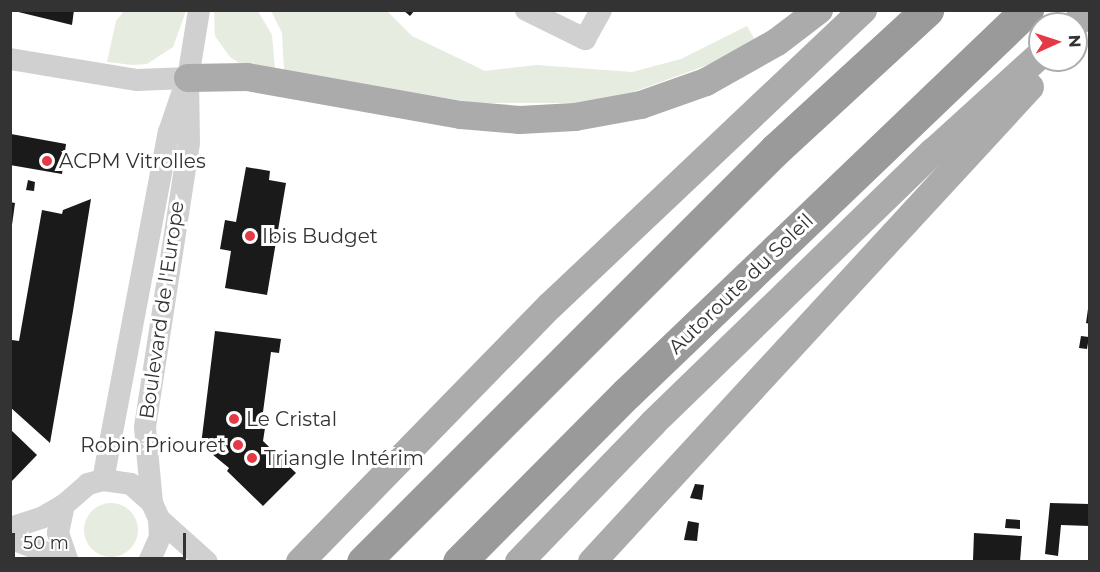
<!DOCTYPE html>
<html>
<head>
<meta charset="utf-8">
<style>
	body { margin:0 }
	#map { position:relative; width:1100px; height:572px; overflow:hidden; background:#fff; font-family:Montserrat,sans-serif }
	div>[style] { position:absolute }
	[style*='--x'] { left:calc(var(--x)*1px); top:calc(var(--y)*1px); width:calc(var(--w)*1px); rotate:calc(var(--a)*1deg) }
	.green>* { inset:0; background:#e6ecdf }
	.round { border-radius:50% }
	.building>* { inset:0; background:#1a1a1a }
	.minor>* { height:22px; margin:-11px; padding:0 11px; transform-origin:11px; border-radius:11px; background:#d0d0d0 }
	.major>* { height:28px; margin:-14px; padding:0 14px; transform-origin:14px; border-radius:14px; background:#ababab }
	.highway>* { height:33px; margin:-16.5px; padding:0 16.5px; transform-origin:16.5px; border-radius:16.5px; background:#9a9a9a }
	.dots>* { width:16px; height:16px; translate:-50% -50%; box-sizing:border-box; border:3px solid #fff; border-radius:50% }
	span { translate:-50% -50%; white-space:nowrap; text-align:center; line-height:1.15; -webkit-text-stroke:6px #fff; paint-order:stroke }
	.poi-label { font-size:20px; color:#333 }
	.left { translate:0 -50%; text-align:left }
	.right { translate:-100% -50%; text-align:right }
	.street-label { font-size:20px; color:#333 }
	.frame { position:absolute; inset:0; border:12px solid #333; pointer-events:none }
	.north { position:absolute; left:1028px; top:12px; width:60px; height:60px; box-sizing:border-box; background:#fff; border:2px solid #adadad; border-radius:50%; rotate:87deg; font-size:16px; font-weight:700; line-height:24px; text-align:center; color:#333 }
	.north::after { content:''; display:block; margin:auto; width:21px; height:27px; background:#e63946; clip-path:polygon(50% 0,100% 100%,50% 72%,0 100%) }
	.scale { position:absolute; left:12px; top:533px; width:174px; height:27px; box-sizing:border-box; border:3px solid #333; border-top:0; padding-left:8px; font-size:18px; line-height:21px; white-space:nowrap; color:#333; -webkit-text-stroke:4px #fff; paint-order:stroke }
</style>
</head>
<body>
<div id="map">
	<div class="green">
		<i style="clip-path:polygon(124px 11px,124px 10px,186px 11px,173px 47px,147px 64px,133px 65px,107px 62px,116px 21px)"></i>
		<i style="clip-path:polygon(214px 11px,258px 11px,272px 35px,275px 70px,239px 63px,230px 57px,215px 36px)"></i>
		<i style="clip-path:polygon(271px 11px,387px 11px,412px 36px,485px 71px,537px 65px,632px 72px,681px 59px,747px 26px,755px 40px,713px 63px,625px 95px,588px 103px,475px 103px,284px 70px,282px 33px)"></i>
		<i class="round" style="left:84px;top:503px;width:54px;height:54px"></i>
	</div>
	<div class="building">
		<i style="clip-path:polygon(10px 10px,74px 10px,72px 25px)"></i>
		<i style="clip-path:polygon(403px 10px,415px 10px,410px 16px)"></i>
		<i style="clip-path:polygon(11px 134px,66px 144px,62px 174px,10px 165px)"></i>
		<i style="clip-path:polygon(246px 167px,270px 171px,269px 180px,286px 183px,267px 295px,225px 288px,231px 251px,220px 249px,225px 220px,236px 222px)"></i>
		<i style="clip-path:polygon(28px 180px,35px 182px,34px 191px,26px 190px)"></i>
		<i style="clip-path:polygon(91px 199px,73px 311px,50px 443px,10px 407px,12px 340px,19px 341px,42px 210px,62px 214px,63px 210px)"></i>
		<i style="clip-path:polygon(10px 202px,15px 203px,12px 225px,10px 225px)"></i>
		<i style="clip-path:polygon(1088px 309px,1090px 309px,1090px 324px,1086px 323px)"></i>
		<i style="clip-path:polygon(215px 331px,281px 339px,279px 353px,271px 352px,261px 427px,265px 428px,263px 441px,296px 473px,263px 506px,227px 471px,229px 468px,201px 445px)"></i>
		<i style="clip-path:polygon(1081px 336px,1089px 337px,1087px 349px,1079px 348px)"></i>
		<i style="clip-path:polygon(10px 429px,37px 455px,10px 483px)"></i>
		<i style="clip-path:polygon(695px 484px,704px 485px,702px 500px,690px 498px)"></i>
		<i style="clip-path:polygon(1050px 503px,1090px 504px,1090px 526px,1061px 525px,1058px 556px,1045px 554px)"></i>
		<i style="clip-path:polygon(1006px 519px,1020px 520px,1020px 529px,1005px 528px)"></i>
		<i style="clip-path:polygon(688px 521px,699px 523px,697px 541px,684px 540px)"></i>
		<i style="clip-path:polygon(974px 533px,1022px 536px,1020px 562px,973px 560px)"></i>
	</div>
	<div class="minor">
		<i style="--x:526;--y:10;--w:66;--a:26.2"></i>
		<i style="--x:585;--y:39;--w:33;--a:-61"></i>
		<i style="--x:10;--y:59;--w:129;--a:9.4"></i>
		<i style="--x:137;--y:80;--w:51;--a:-2.2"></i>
		<i style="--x:103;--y:480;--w:354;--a:-79.3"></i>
		<i style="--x:169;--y:132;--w:46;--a:-71.2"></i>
		<i style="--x:152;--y:503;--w:76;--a:-95.3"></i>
		<i style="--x:145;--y:427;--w:287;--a:-81.2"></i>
		<i style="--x:189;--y:143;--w:65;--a:-90.9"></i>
		<i style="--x:188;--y:78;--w:69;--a:-80.8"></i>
		<i style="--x:159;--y:519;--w:64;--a:41.9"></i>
		<i style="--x:10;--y:528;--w:35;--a:-18"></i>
		<i style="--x:43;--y:517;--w:24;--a:-30"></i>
		<i style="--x:10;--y:538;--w:61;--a:22"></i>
		<i style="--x:68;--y:562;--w:31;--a:-109"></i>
		<i style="--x:58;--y:533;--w:29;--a:-78"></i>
		<i style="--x:64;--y:505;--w:32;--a:-41"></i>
		<i style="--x:88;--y:484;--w:16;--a:-15"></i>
		<i style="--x:103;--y:480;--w:28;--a:8"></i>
		<i style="--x:131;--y:484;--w:28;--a:42"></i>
		<i style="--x:152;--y:503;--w:17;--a:66"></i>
		<i style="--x:159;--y:519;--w:18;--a:87"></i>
		<i style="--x:160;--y:537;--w:27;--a:114"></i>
	</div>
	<div class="major">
		<i style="--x:1075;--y:24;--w:20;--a:-41"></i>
		<i style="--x:188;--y:78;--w:59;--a:-1"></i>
		<i style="--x:247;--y:77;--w:217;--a:10.1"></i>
		<i style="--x:461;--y:115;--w:59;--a:4.8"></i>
		<i style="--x:520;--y:120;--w:55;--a:-3.1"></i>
		<i style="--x:575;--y:117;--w:67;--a:-10.3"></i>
		<i style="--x:641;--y:105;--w:69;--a:-19.5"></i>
		<i style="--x:706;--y:82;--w:81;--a:-29.4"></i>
		<i style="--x:777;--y:42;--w:53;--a:-37.3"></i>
		<i style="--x:300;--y:562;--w:358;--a:-45.7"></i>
		<i style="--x:550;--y:306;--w:431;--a:-43.4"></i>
		<i style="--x:519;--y:562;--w:193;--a:-46"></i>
		<i style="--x:653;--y:423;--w:390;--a:-44.1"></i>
		<i style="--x:933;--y:152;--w:144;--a:-42.2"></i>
		<i style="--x:592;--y:562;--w:646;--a:-47.32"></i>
	</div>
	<div class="highway">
		<i style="--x:363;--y:562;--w:583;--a:-45"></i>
		<i style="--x:775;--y:150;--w:207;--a:-42.6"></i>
		<i style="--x:459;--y:562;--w:238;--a:-45.2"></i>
		<i style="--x:627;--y:393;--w:554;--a:-43.76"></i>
	</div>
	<div class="dots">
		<i style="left:47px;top:161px;background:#e63946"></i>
		<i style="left:250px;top:236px;background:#e63946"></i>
		<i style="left:234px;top:419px;background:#e63946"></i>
		<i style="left:238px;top:445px;background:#e63946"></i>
		<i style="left:252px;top:458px;background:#e63946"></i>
	</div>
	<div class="poi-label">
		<span class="left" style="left:59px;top:161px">ACPM Vitrolles</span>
		<span class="left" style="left:262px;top:236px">Ibis Budget</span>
		<span class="left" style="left:246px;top:419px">Le Cristal</span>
		<span class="right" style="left:226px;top:445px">Robin Priouret</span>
		<span class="left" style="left:264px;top:458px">Triangle Intérim</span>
	</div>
	<div class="street-label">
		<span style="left:741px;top:284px;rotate:-44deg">Autoroute du Soleil</span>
		<span style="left:162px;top:310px;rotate:-82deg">Boulevard de l'Europe</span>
	</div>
	<div class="frame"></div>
	<div class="north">N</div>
	<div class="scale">50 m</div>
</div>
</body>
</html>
